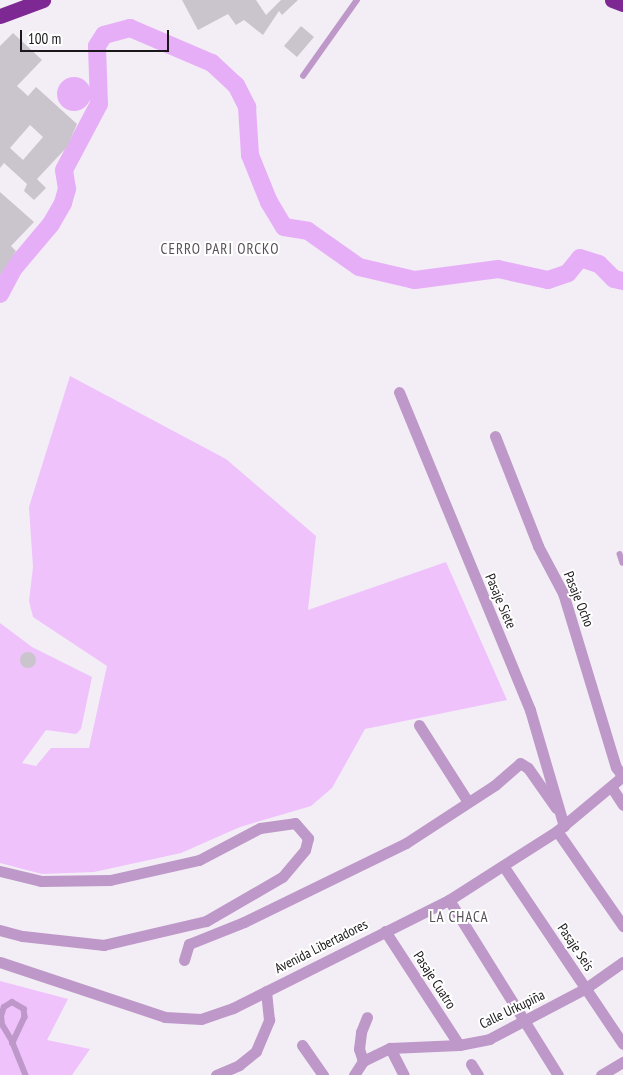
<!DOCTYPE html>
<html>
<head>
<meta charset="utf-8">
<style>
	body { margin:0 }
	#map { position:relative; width:623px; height:1075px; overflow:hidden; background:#f3edf5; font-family:"PT Sans Narrow",sans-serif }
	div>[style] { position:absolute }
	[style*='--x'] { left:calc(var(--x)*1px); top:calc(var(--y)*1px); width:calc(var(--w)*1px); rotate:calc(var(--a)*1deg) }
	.green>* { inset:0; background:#efc2fc }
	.water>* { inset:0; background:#e7aef8 }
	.round { border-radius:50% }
	.river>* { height:18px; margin:-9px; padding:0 9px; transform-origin:9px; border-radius:9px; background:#e7aef8 }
	.building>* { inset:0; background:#cac4cc }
	.lane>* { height:5.5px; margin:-2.75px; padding:0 2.75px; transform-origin:2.75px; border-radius:2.75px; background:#bd98c8 }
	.street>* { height:11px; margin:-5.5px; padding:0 5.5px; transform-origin:5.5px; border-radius:5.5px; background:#bd98c8 }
	.highway>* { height:15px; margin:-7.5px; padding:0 7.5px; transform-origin:7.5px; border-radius:7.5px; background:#7e2894 }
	span { translate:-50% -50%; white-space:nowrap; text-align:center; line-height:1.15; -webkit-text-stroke:4px #fff; paint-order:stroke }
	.street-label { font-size:14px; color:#1a181a }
	.neighbourhood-label { font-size:15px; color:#565158; letter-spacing:1px }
	.scale { position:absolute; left:20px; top:30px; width:149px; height:22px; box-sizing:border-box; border:2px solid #1a181a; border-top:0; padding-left:6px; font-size:15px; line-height:18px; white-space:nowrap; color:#1a181a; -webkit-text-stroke:4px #fff; paint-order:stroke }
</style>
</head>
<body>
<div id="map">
	<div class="green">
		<i style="clip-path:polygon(70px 376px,226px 459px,316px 536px,308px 610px,446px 562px,507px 700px,365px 729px,332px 788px,311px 806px,240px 827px,181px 853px,94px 872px,42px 874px,0 863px,0 623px,32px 647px,92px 677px,81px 729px,76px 734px,46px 730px,22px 763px,36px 766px,51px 748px,89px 748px,107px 666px,33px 617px,29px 601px,33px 567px,29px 507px)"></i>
		<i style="clip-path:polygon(0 981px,68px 999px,47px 1040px,90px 1049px,72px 1075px,0 1075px)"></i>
	</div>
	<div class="water">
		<i class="round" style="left:57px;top:77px;width:34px;height:34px"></i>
	</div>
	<div class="river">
		<i style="--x:0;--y:294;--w:30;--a:-62"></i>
		<i style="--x:14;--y:268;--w:57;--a:-49.9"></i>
		<i style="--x:51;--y:224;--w:24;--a:-60"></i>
		<i style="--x:63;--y:203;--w:15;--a:-74"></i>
		<i style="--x:67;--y:189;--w:19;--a:-99"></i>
		<i style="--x:64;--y:170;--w:75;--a:-62.1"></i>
		<i style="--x:99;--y:104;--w:58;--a:-92"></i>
		<i style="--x:97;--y:46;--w:13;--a:-58"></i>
		<i style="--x:104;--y:35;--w:27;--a:-15"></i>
		<i style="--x:130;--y:28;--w:89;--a:23.1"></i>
		<i style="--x:212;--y:63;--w:33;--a:43"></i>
		<i style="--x:236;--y:85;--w:25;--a:63"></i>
		<i style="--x:247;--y:107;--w:48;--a:86.4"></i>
		<i style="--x:250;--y:155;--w:51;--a:68"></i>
		<i style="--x:269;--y:202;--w:29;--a:59"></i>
		<i style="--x:284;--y:227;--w:24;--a:9"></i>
		<i style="--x:308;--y:231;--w:62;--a:35.2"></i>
		<i style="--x:359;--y:267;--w:57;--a:13.1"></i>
		<i style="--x:415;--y:280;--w:84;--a:-7.5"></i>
		<i style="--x:498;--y:269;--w:51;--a:12.4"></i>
		<i style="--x:548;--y:280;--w:21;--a:-19"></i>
		<i style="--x:568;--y:273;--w:19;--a:-51"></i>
		<i style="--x:580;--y:258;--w:20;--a:18"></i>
		<i style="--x:599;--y:264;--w:21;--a:45"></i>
		<i style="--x:614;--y:279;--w:9;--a:13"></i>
	</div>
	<div class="building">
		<i style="clip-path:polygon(182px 0,256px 0,266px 15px,281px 0,298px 0,282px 15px,279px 11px,263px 35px,244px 20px,236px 25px,228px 14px,198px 30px)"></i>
		<i style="clip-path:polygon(301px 26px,314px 37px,297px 57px,284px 46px)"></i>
		<i style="clip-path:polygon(evenodd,13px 33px,42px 60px,17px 86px,28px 96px,36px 87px,77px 124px,67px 147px,37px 179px,46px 188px,34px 200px,24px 191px,27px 184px,4px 163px,0 168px,0 46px,13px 33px,30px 125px,43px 137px,23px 160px,10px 148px,30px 125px)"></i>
		<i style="clip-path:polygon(0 192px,34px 222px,11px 246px,16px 251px,0 275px)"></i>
		<i class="round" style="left:20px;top:652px;width:16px;height:16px"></i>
	</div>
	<div class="lane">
		<i style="--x:303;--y:76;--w:93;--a:-54.6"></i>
		<i style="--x:620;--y:554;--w:9;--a:72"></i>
		<i style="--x:12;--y:1002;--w:14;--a:30"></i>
		<i style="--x:24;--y:1009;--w:8;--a:83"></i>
		<i style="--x:25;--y:1017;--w:29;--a:115"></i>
		<i style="--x:13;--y:1043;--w:21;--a:-121"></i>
		<i style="--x:2;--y:1025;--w:9;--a:-96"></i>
		<i style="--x:1;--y:1016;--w:9;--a:-72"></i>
		<i style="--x:4;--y:1007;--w:9;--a:-32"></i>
		<i style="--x:13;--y:1043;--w:35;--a:68"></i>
	</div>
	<div class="street">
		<i style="--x:399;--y:392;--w:344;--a:67.6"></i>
		<i style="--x:530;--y:710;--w:121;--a:73.7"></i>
		<i style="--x:495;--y:436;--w:118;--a:68.6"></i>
		<i style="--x:538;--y:546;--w:53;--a:62"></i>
		<i style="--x:563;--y:593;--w:182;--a:73.1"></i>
		<i style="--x:616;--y:767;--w:12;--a:55"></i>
		<i style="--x:419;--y:725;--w:91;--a:57.5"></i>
		<i style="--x:612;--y:788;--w:20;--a:57"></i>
		<i style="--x:557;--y:831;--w:116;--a:55.2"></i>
		<i style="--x:504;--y:867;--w:213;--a:56.1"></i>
		<i style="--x:0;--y:871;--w:42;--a:13.7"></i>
		<i style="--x:41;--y:881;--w:69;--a:-0.8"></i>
		<i style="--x:110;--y:880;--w:91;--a:-12.7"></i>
		<i style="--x:199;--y:860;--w:69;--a:-27.7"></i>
		<i style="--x:260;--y:828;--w:35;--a:-8"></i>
		<i style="--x:295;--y:823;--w:20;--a:49"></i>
		<i style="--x:308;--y:838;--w:12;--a:104"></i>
		<i style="--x:305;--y:850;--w:35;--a:130"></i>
		<i style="--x:282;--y:877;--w:88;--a:149.9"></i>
		<i style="--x:206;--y:921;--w:105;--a:166.8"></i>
		<i style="--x:104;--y:945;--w:82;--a:-173.7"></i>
		<i style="--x:22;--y:936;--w:23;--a:-165"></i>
		<i style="--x:449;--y:900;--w:206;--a:58.1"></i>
		<i style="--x:385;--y:931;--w:136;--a:57"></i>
		<i style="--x:184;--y:960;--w:17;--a:-73"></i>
		<i style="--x:189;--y:944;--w:59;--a:-21.8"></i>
		<i style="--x:244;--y:922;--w:180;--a:-26"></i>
		<i style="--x:406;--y:843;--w:106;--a:-33.1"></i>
		<i style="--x:495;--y:785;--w:33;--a:-41"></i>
		<i style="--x:520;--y:763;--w:9;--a:32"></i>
		<i style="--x:528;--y:768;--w:49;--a:55"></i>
		<i style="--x:0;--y:962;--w:174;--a:18.4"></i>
		<i style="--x:165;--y:1017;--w:36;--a:3"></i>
		<i style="--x:201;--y:1019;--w:34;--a:-19"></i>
		<i style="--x:233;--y:1008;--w:241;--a:-26.6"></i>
		<i style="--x:449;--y:900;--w:128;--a:-32.6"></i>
		<i style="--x:557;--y:831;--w:86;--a:-39.8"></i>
		<i style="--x:302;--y:1045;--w:37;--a:55"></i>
		<i style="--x:390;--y:1048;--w:30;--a:63"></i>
		<i style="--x:363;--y:1061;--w:13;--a:-108"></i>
		<i style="--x:359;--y:1049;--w:17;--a:-83"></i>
		<i style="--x:361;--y:1032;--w:16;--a:-68"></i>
		<i style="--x:471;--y:1064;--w:13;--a:58"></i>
		<i style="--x:216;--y:1075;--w:25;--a:-23"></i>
		<i style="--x:239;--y:1065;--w:22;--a:-39"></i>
		<i style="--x:256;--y:1051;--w:34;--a:-67"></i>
		<i style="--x:269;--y:1020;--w:29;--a:-96"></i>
		<i style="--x:354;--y:1075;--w:17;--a:-57"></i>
		<i style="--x:363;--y:1061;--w:30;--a:-26"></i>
		<i style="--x:390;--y:1048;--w:69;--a:-2.5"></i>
		<i style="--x:459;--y:1045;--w:31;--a:-11"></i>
		<i style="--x:489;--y:1039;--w:110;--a:-27.7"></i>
		<i style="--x:586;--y:988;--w:45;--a:-35.1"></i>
		<i style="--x:601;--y:1075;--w:26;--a:-31"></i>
	</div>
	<div class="highway">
		<i style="--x:612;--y:0;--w:12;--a:20"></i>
		<i style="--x:0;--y:16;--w:46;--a:-20.4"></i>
	</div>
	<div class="street-label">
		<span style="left:579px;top:599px;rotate:68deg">Pasaje Ocho</span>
		<span style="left:501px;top:601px;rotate:67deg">Pasaje Siete</span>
		<span style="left:321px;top:946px;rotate:-27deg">Avenida Libertadores</span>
		<span style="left:576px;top:947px;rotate:56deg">Pasaje Seis</span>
		<span style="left:435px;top:980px;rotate:57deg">Pasaje Cuatro</span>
		<span style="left:512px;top:1009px;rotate:-26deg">Calle Urkupiña</span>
	</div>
	<div class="neighbourhood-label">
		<span style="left:220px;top:249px">CERRO PARI ORCKO</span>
		<span style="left:459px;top:917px">LA CHACA</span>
	</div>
	<div class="scale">100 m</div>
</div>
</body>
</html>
